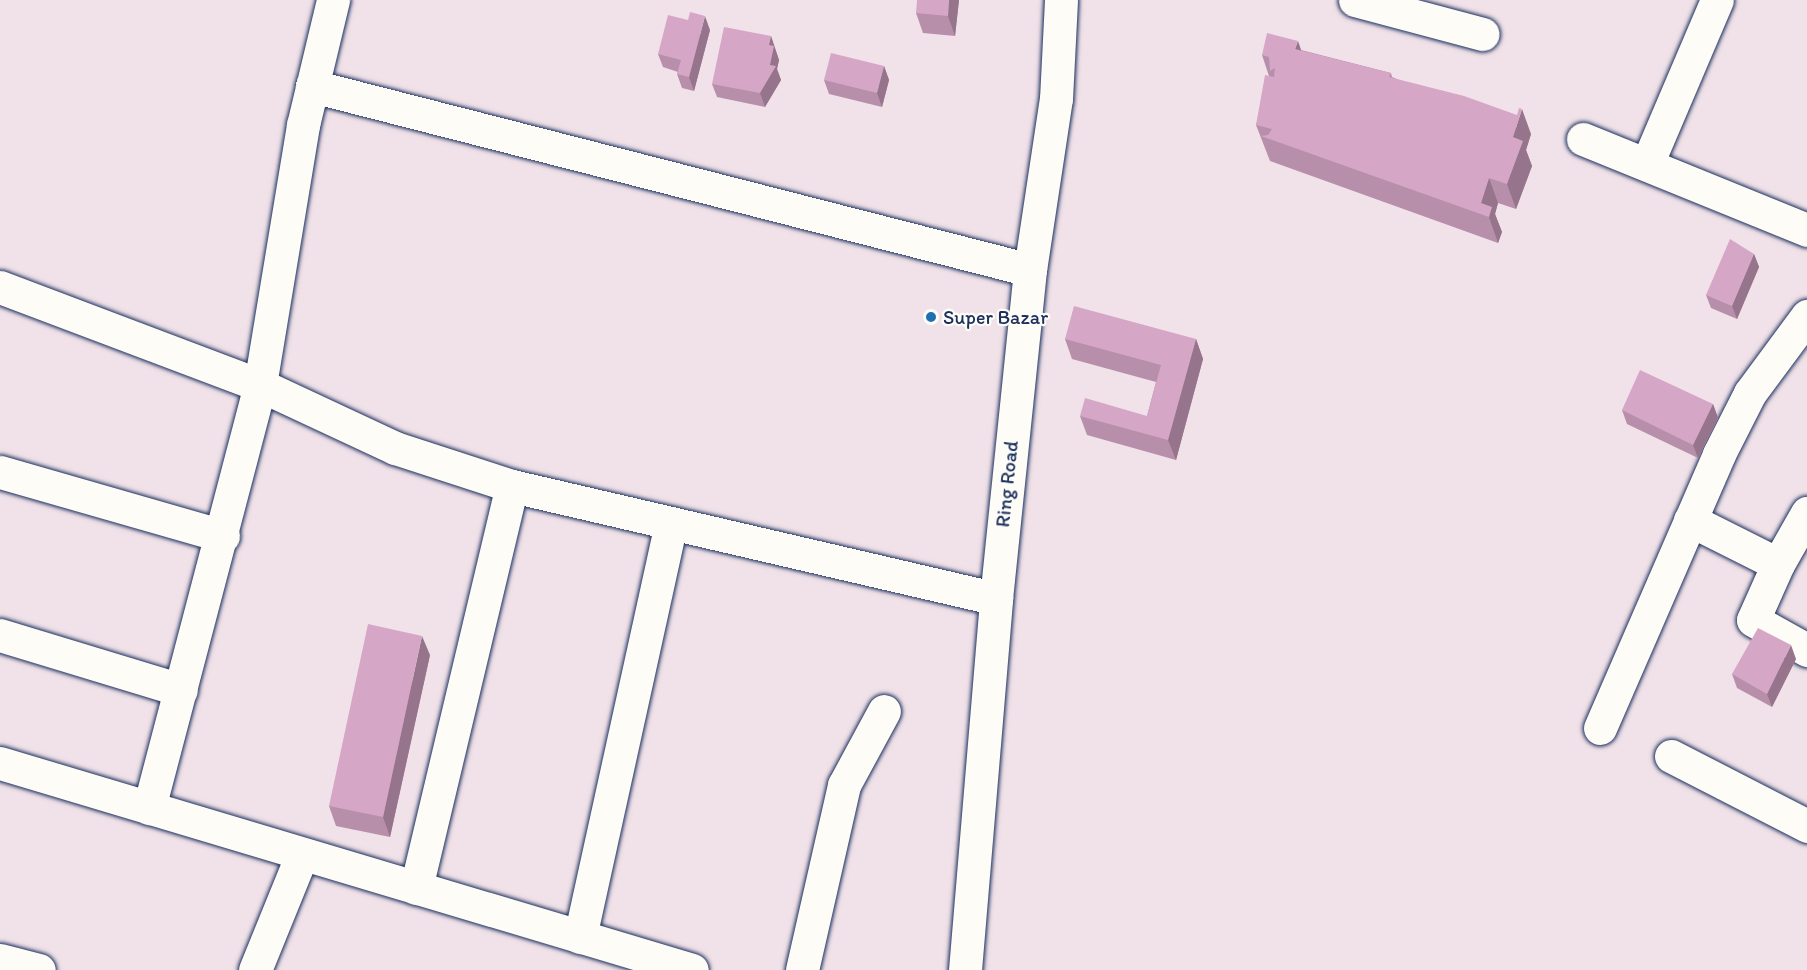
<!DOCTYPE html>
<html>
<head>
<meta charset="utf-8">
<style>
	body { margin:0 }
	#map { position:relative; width:1807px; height:970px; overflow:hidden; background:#f1e2e9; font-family:Itim,sans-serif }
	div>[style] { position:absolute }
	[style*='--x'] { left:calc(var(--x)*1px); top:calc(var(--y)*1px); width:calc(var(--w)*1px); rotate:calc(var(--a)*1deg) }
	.roads { filter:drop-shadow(0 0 2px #1b2f5e) drop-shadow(0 0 2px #1b2f5e) }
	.minor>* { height:33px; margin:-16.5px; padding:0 16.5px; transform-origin:16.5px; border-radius:16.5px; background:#fdfcf7 }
	.secondary>* { height:33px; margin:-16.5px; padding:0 16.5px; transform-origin:16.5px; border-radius:16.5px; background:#fdfcf7 }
	.wall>* { inset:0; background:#b88fab }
	.shaded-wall>* { inset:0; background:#96748b }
	.building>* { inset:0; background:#d6a6c7 }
	.dots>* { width:16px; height:16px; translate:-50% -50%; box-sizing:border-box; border:3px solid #fdfcf7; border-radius:50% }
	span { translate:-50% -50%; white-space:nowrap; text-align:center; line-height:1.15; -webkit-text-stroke:4.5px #fdfcf7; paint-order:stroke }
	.poi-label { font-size:20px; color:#1b2f5e }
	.left { translate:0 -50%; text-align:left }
	.street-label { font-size:20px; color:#1b2f5e }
</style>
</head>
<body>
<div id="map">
	<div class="roads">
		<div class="minor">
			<i style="--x:1355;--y:0;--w:132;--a:14.9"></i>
			<i style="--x:312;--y:86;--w:741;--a:14.37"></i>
			<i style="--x:1583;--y:139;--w:242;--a:22.1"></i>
			<i style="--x:1647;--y:164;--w:178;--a:-66.9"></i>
			<i style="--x:0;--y:287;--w:278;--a:20.7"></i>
			<i style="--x:260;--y:385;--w:149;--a:25"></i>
			<i style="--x:395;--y:448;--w:123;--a:18"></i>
			<i style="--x:512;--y:486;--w:497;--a:13.1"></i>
			<i style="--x:0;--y:472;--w:232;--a:16"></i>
			<i style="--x:1690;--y:520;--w:98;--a:26.6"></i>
			<i style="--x:1778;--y:564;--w:61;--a:114.1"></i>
			<i style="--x:1753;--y:620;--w:62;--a:29.1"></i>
			<i style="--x:1778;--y:564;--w:59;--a:-60.4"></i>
			<i style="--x:0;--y:635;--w:189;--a:16.9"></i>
			<i style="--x:1600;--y:728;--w:299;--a:-66.5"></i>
			<i style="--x:1719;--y:454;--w:68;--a:-63.1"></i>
			<i style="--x:1750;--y:393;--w:96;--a:-53.5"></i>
			<i style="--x:1671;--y:756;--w:153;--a:27.2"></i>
			<i style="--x:0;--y:763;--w:722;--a:16.65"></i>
			<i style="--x:149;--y:808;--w:437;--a:-75.3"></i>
			<i style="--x:260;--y:385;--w:264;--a:-80.6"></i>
			<i style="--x:303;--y:125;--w:129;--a:-76.5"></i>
			<i style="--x:416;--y:888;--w:413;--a:-76.6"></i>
			<i style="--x:580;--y:937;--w:423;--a:-77.6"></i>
			<i style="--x:0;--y:960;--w:40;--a:14.4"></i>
			<i style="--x:255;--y:970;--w:125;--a:-67.9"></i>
			<i style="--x:802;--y:970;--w:190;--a:-77.2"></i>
			<i style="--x:844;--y:785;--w:84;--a:-61.6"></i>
		</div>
		<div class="secondary">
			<i style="--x:965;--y:970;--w:372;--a:-85.2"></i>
			<i style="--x:996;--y:599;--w:331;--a:-84.1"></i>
			<i style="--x:1030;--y:270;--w:173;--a:-81.4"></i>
			<i style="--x:1056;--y:99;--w:99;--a:-87.1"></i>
		</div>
	</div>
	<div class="wall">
		<i style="clip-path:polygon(959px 0,955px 36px,923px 33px,916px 13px)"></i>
		<i style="clip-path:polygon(710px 30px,694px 91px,682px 88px,677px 74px,678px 72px,663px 67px,658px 54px)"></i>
		<i style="clip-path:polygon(771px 36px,779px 60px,777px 69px,781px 80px,765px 107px,717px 97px,712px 84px)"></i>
		<i style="clip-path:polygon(1301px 50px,1391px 73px,1392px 77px,1531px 134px,1526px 150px,1532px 166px,1516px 209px,1498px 203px,1495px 214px,1502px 232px,1498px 243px,1270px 161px,1256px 125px,1269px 76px,1262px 55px)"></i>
		<i style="clip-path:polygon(884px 66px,889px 80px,882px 107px,829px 94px,824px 80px)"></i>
		<i style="clip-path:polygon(1754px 254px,1759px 267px,1737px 319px,1711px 308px,1706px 295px)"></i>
		<i style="clip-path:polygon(1065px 339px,1196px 339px,1203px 359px,1176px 460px,1087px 435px,1080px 416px,1147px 416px,1156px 382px,1072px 359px)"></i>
		<i style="clip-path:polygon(1713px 404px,1718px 418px,1698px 458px,1627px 424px,1622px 410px)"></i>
		<i style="clip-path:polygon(430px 655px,390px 837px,336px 826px,329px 806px)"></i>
		<i style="clip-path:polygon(1796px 659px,1772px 707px,1737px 688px,1732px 674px)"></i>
	</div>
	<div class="shaded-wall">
		<i style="clip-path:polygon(949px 0,959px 0,955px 36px,948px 16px)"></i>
		<i style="clip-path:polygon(705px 16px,710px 30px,694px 91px,689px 77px)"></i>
		<i style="clip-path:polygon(771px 36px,779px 60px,777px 69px,781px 80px,765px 107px,760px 93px,770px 65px,769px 45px)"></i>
		<i style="clip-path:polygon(1298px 41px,1307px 67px,1295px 49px)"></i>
		<i style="clip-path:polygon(884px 66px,889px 80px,882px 107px,877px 93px)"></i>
		<i style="clip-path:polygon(1522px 109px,1531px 134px,1526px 150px,1532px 166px,1516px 209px,1507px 184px,1513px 137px)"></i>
		<i style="clip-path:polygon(1489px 178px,1498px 203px,1495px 214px,1502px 232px,1498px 243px,1489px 217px,1481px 203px)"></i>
		<i style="clip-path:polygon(1754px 254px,1759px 267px,1737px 319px,1732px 306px)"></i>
		<i style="clip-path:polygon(1196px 339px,1203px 359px,1176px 460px,1168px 440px)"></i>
		<i style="clip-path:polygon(1713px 404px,1718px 418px,1698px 458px,1693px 445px)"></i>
		<i style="clip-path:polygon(422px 636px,430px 655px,390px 837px,383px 817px)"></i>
		<i style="clip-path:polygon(1791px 645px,1796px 659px,1772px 707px,1767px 694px)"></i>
	</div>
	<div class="building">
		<i style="clip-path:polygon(917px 0,949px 0,948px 16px,916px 13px)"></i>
		<i style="clip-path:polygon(690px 12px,705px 16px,689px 77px,677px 74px,681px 60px,658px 54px,668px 15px,688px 20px)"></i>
		<i style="clip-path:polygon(724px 27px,771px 36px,769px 45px,774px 46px,770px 65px,776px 66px,760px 93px,712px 84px)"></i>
		<i style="clip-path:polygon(1267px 33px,1298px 41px,1295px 49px,1391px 73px,1389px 77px,1464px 96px,1517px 115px,1519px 108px,1522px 109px,1513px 137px,1523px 141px,1507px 184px,1489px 178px,1481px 203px,1492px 207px,1489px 217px,1261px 136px,1268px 135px,1272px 129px,1256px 125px,1265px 75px,1274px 77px,1275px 68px,1270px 71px,1269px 57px,1262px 55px)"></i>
		<i style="clip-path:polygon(831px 53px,884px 66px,877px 93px,824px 80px)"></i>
		<i style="clip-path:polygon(1730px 239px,1754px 254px,1732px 306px,1706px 295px)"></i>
		<i style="clip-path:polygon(1074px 306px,1196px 339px,1168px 440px,1080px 416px,1085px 398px,1147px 416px,1161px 365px,1065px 339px)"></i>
		<i style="clip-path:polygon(1640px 370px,1713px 404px,1693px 445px,1622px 410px)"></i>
		<i style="clip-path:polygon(368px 624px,422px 636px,383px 817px,329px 806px)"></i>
		<i style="clip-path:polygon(1758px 628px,1791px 645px,1767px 694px,1732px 674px)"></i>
	</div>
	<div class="dots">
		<i style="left:931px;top:317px;background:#1f6fb2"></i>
	</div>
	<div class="poi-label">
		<span class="left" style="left:943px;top:317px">Super Bazar</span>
	</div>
	<div class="street-label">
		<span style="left:1007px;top:484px;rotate:-84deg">Ring Road</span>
	</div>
</div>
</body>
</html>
